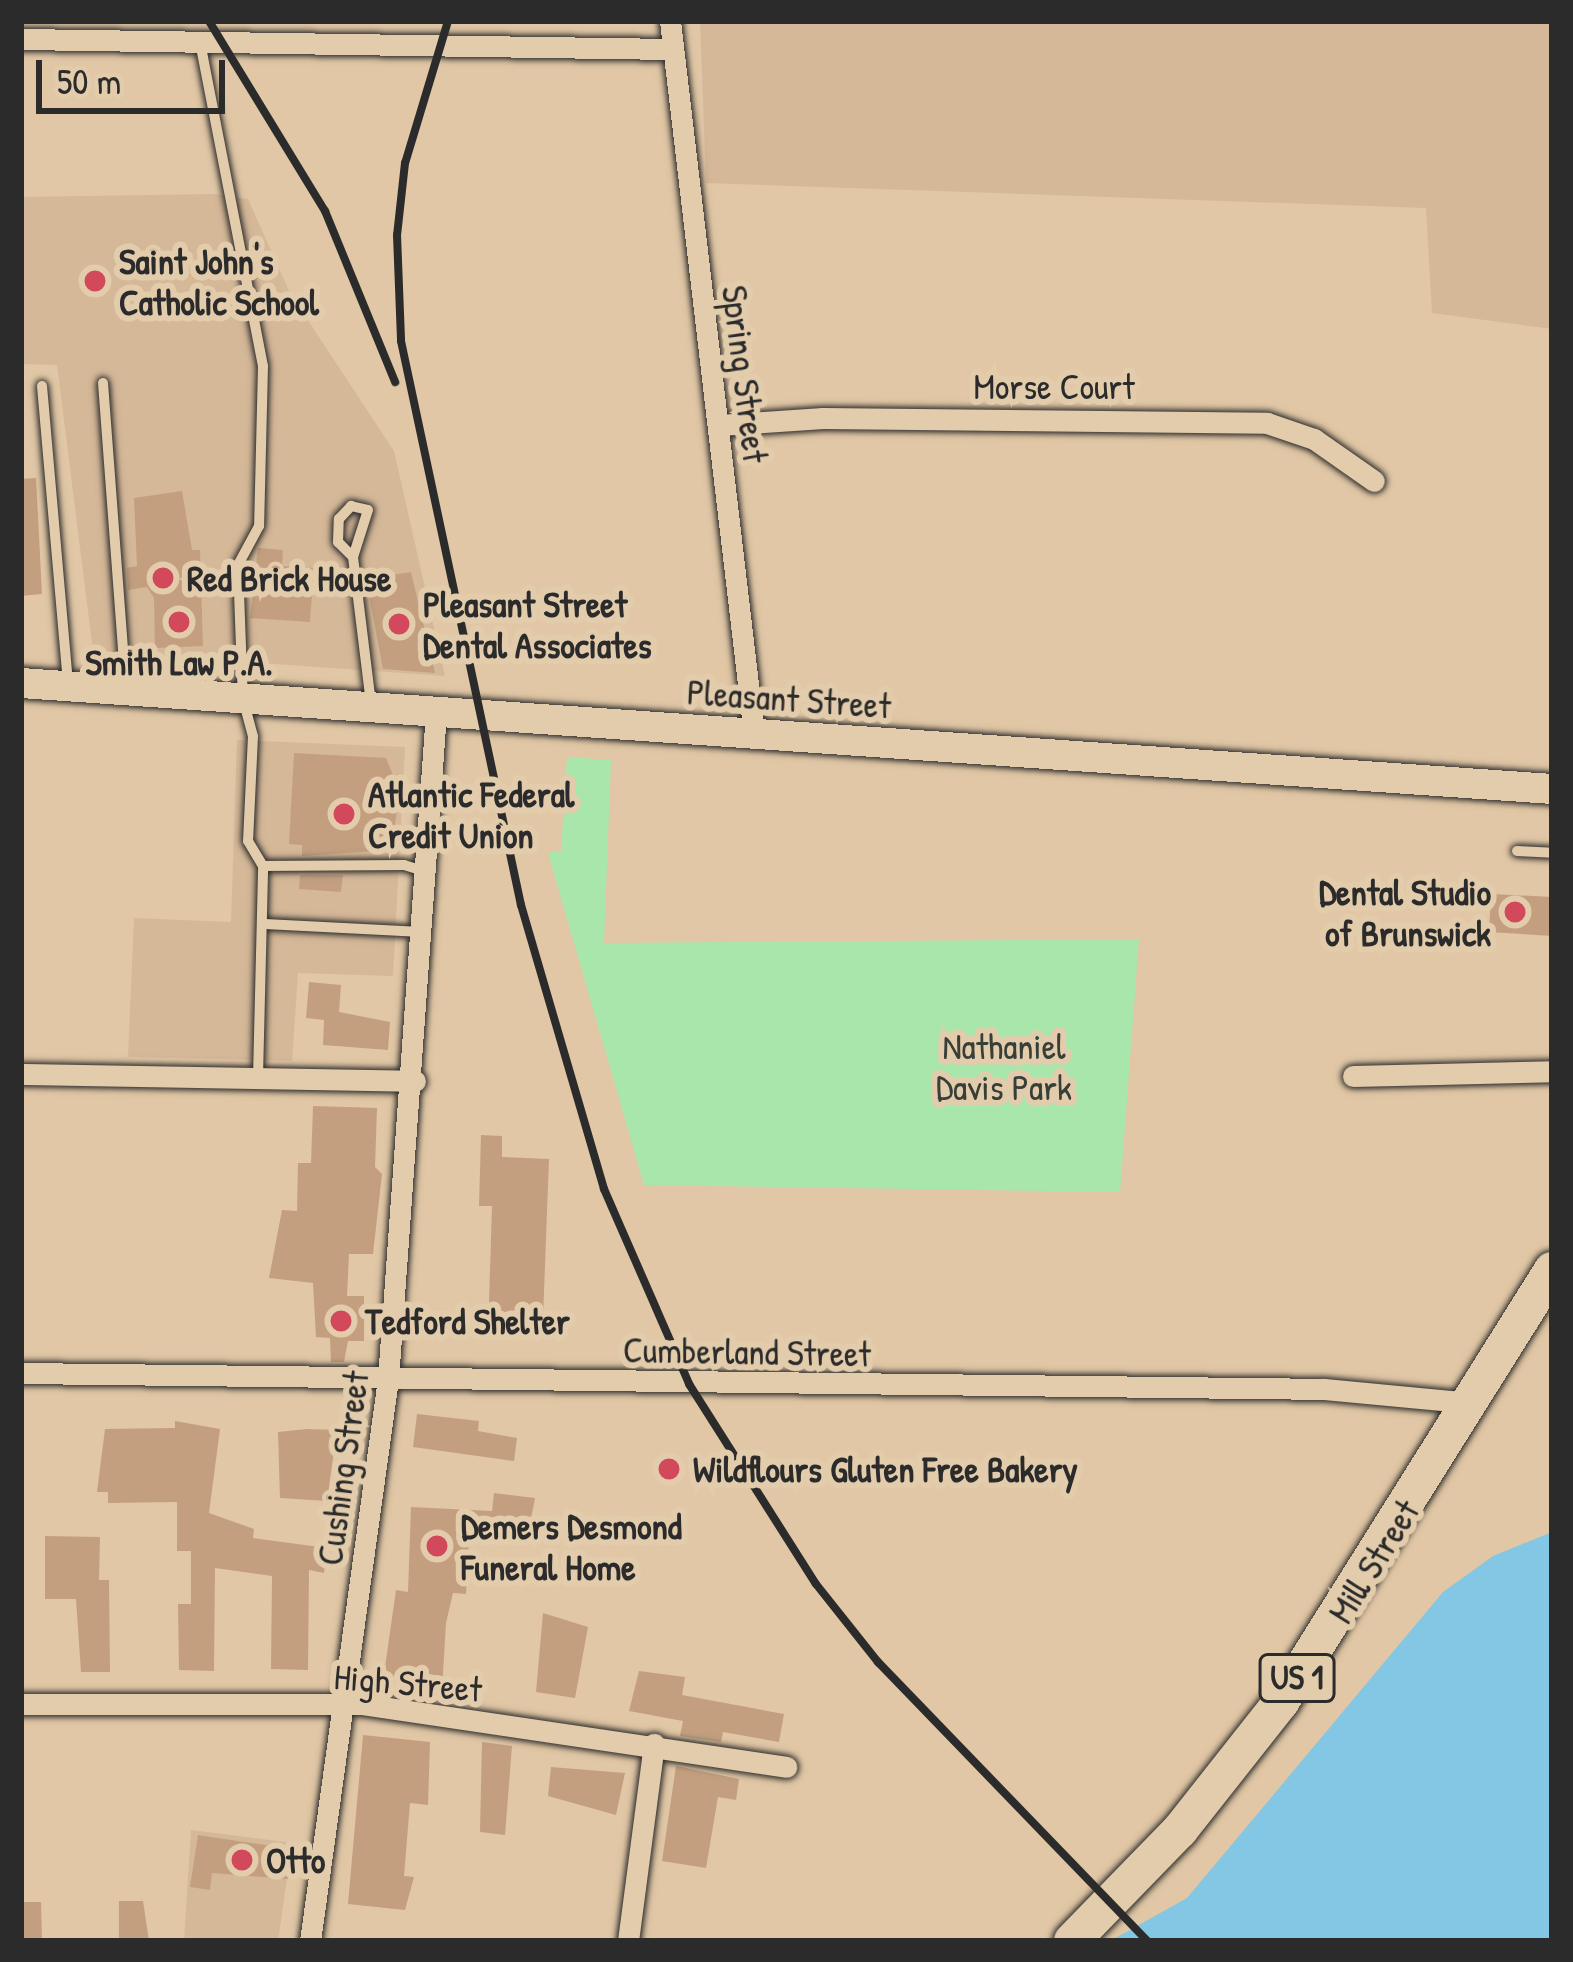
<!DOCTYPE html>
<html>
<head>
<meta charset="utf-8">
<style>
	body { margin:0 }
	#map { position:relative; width:1573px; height:1962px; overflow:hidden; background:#e1c7a5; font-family:"Patrick Hand",sans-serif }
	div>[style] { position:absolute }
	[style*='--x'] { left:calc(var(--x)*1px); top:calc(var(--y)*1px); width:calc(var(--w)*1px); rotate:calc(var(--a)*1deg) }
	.built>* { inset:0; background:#d5b898 }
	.green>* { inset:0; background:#a9e6ac }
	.water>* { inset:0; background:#83c7e4 }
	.building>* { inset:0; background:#c39f7f }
	.roads { filter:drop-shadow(0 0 3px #2b2b2b) drop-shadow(0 0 3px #2b2b2b) }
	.service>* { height:10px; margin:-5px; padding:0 5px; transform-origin:5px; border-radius:5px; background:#e2ccab }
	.minor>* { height:21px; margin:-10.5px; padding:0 10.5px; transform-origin:10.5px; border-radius:10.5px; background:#e2ccab }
	.secondary>* { height:30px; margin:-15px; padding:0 15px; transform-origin:15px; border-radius:15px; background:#e2ccab }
	.trunk>* { height:36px; margin:-18px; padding:0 18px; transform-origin:18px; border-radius:18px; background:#e2ccab }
	.rail>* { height:8px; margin:-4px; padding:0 4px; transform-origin:4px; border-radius:4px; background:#2b2b2b }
	.dots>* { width:33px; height:33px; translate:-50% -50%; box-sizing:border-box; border:6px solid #e2ccab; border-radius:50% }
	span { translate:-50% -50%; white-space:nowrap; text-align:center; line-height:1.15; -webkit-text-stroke:12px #e2ccab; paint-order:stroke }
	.shield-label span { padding:3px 9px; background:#e2ccab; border:3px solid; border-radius:9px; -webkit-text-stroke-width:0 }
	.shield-label { font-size:33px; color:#2b2b2b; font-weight:700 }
	.poi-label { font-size:36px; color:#2b2b2b; font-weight:700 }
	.left { translate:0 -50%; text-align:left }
	.right { translate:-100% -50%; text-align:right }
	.street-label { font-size:36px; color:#2b2b2b }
	.park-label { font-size:36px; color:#383e38 }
	.frame { position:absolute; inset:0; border:24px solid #2b2b2b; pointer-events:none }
	.scale { position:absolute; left:36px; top:60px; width:189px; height:54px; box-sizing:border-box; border:6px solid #2b2b2b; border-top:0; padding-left:15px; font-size:36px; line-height:42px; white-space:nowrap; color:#2b2b2b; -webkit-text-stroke:9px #e2ccab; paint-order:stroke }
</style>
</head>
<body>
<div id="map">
	<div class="built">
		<i style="clip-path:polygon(700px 21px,1552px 21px,1552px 329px,1432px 313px,1426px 208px,706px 183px)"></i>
		<i style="clip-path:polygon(215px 194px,248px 199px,290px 293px,394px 451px,445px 676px,93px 651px,57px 365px,21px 364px,21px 197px)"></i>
		<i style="clip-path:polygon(237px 740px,405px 747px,393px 976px,298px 973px,292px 1061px,128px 1057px,134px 918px,231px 922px)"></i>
		<i style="clip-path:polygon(191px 1830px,292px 1843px,278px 1941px,184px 1941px)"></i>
	</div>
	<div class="green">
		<i style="clip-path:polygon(567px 757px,611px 760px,604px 943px,1139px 939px,1120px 1192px,644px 1185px,548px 853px,561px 851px)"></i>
	</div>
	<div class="water">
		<i style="clip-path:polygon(1552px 1532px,1552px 1941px,1110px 1941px,1187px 1898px,1443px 1592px,1493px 1556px)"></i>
	</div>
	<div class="building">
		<i style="clip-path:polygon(36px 478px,42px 594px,21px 596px,21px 479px)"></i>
		<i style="clip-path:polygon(182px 491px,192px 550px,200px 550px,203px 646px,155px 648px,154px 598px,147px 587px,128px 590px,127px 568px,137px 566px,134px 498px)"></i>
		<i style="clip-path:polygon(258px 548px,283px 550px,282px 566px,314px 568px,310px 622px,250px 618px)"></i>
		<i style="clip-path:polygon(411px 572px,435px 673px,383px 669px,366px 579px)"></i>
		<i style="clip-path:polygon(294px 753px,386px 758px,400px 792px,391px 850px,302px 856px,302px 845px,289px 844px)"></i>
		<i style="clip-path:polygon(300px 875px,343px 875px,341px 892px,299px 889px)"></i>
		<i style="clip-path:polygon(1491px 894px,1552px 897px,1552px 936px,1489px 932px)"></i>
		<i style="clip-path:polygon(309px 982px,341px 985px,339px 1012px,390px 1022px,388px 1050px,323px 1045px,324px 1020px,306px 1018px)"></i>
		<i style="clip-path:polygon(313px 1106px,377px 1108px,375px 1167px,382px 1174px,373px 1254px,349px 1254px,347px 1296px,364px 1296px,364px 1341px,348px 1341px,344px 1362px,331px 1362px,330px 1338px,316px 1337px,313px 1283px,269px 1278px,282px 1210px,297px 1211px,298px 1163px,311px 1163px)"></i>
		<i style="clip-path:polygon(481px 1135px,502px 1136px,502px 1157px,549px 1159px,543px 1319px,554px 1319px,553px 1340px,488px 1335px,492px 1206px,479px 1206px)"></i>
		<i style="clip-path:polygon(417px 1414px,479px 1421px,478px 1431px,517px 1438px,514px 1461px,413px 1447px)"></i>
		<i style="clip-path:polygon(175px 1421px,220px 1429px,209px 1513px,254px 1529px,253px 1538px,327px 1548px,324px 1573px,309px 1570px,308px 1670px,271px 1669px,272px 1576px,215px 1568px,214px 1671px,179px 1670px,178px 1604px,191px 1604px,191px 1551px,177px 1551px,177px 1502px,108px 1503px,108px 1492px,97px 1492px,105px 1429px,175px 1428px)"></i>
		<i style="clip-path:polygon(307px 1429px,337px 1430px,327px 1501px,280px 1498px,278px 1432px)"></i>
		<i style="clip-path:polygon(494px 1493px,535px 1498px,529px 1530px,469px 1536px,466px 1594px,453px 1593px,446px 1623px,442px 1690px,383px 1681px,396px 1590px,408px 1592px,411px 1507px,492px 1511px)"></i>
		<i style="clip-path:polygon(45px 1536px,100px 1537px,99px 1580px,109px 1580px,110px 1672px,81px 1672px,76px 1599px,45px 1599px)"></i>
		<i style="clip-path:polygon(543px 1613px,588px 1627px,575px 1698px,536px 1692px)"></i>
		<i style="clip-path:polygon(639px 1671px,685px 1677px,682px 1695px,784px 1714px,779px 1742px,723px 1732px,721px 1742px,680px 1736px,683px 1721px,629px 1711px)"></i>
		<i style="clip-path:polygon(363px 1735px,430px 1742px,428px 1805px,410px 1803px,404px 1876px,414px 1877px,405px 1910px,348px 1904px)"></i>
		<i style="clip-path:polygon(482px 1742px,512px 1746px,505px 1835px,480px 1832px)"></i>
		<i style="clip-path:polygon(676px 1766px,739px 1779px,736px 1800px,718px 1797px,706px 1868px,662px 1861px)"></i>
		<i style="clip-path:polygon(551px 1767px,625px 1773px,616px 1815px,548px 1796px)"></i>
		<i style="clip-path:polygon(198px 1835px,292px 1849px,288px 1879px,212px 1873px,210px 1890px,190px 1887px)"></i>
		<i style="clip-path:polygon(119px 1901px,143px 1901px,149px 1941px,119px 1941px)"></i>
		<i style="clip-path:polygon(21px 1902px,41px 1902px,42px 1941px,21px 1941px)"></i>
	</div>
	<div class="roads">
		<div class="service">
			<i style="--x:200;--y:42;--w:330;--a:79"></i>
			<i style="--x:263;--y:366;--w:160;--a:91.4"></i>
			<i style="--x:259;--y:526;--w:44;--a:118.3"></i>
			<i style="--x:238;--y:565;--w:134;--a:87.9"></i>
			<i style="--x:243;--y:699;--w:38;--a:75"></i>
			<i style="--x:253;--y:736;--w:105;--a:92.7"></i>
			<i style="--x:248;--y:841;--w:29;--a:59"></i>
			<i style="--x:263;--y:866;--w:141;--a:-0.4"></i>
			<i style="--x:404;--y:865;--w:24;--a:17"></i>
			<i style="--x:103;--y:383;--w:305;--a:85.7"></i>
			<i style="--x:42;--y:386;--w:298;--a:85"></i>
			<i style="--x:353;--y:557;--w:21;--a:-135"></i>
			<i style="--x:338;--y:542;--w:23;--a:-88"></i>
			<i style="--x:339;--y:519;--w:18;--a:-47"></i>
			<i style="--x:351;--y:506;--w:17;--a:13"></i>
			<i style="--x:368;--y:510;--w:49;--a:107.7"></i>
			<i style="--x:353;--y:557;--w:148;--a:83"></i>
			<i style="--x:1517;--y:851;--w:35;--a:3"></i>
			<i style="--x:265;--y:924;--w:157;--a:2.9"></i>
			<i style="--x:258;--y:1077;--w:211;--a:-88.6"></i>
		</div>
		<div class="minor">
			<i style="--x:670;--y:21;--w:719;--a:83.29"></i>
			<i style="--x:21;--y:39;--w:652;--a:0.88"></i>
			<i style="--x:719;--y:425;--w:104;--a:-3.9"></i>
			<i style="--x:823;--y:418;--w:444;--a:0.6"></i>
			<i style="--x:1267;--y:423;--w:50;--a:18.8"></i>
			<i style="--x:1314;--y:439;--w:73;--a:35"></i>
			<i style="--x:21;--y:1074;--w:394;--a:1"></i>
			<i style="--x:1353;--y:1076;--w:199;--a:-1.4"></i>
			<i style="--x:21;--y:1373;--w:1303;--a:0.7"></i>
			<i style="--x:1324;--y:1389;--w:148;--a:5.4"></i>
			<i style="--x:21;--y:1704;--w:340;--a:0"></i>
			<i style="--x:361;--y:1704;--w:430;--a:8.4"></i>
			<i style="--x:310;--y:1941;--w:567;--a:-82.1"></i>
			<i style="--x:388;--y:1379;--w:668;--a:-85.88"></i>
			<i style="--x:628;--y:1941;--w:199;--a:-82.5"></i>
		</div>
		<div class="secondary">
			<i style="--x:21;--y:683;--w:1535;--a:3.96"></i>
		</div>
		<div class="trunk">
			<i style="--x:1072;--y:1941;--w:155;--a:-45.8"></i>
			<i style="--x:1180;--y:1830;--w:163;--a:-51.7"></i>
			<i style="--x:1281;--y:1702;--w:510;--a:-57.9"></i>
		</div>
	</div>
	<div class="rail">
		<i style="--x:209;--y:21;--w:223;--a:58.6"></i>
		<i style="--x:325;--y:211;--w:185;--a:67.7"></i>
		<i style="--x:448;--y:21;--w:148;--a:106.8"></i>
		<i style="--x:405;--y:163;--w:72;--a:96.3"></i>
		<i style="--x:397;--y:235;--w:106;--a:87.8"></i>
		<i style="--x:401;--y:341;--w:577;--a:77.99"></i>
		<i style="--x:521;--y:905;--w:296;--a:73.7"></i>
		<i style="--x:604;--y:1189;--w:213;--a:66.4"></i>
		<i style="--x:689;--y:1384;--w:237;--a:57.6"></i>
		<i style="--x:816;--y:1584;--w:100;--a:51.5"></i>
		<i style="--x:878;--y:1662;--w:388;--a:46"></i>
	</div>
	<div class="dots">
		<i style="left:95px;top:281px;background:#d1495b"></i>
		<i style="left:163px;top:578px;background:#d1495b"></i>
		<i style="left:179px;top:622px;background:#d1495b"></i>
		<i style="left:399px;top:624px;background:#d1495b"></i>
		<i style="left:344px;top:814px;background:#d1495b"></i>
		<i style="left:1515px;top:912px;background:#d1495b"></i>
		<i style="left:341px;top:1321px;background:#d1495b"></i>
		<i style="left:669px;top:1469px;background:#d1495b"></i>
		<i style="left:437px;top:1546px;background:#d1495b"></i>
		<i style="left:242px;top:1860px;background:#d1495b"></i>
	</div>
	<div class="shield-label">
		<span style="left:1297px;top:1678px">US 1</span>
	</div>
	<div class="poi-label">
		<span class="left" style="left:119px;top:281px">Saint John's<br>Catholic School</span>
		<span class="left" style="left:187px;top:578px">Red Brick House</span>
		<span class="left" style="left:423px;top:624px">Pleasant Street<br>Dental Associates</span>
		<span style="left:179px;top:662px">Smith Law P.A.</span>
		<span class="left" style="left:368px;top:814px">Atlantic Federal<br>Credit Union</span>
		<span class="right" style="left:1491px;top:912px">Dental Studio<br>of Brunswick</span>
		<span class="left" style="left:365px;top:1321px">Tedford Shelter</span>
		<span class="left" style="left:693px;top:1469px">Wildflours Gluten Free Bakery</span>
		<span class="left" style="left:461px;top:1546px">Demers Desmond<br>Funeral Home</span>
		<span class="left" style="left:266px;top:1860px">Otto</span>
	</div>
	<div class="street-label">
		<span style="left:746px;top:374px;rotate:83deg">Spring Street</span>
		<span style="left:1054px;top:386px">Morse Court</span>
		<span style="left:789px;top:698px;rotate:4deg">Pleasant Street</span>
		<span style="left:747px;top:1351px;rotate:1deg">Cumberland Street</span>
		<span style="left:342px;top:1468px;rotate:-82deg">Cushing Street</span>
		<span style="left:1373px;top:1561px;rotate:-58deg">Mill Street</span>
		<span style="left:408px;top:1682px;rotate:5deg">High Street</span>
	</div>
	<div class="park-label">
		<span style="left:1004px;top:1066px">Nathaniel<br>Davis Park</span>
	</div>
	<div class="frame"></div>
	<div class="scale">50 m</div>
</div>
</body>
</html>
